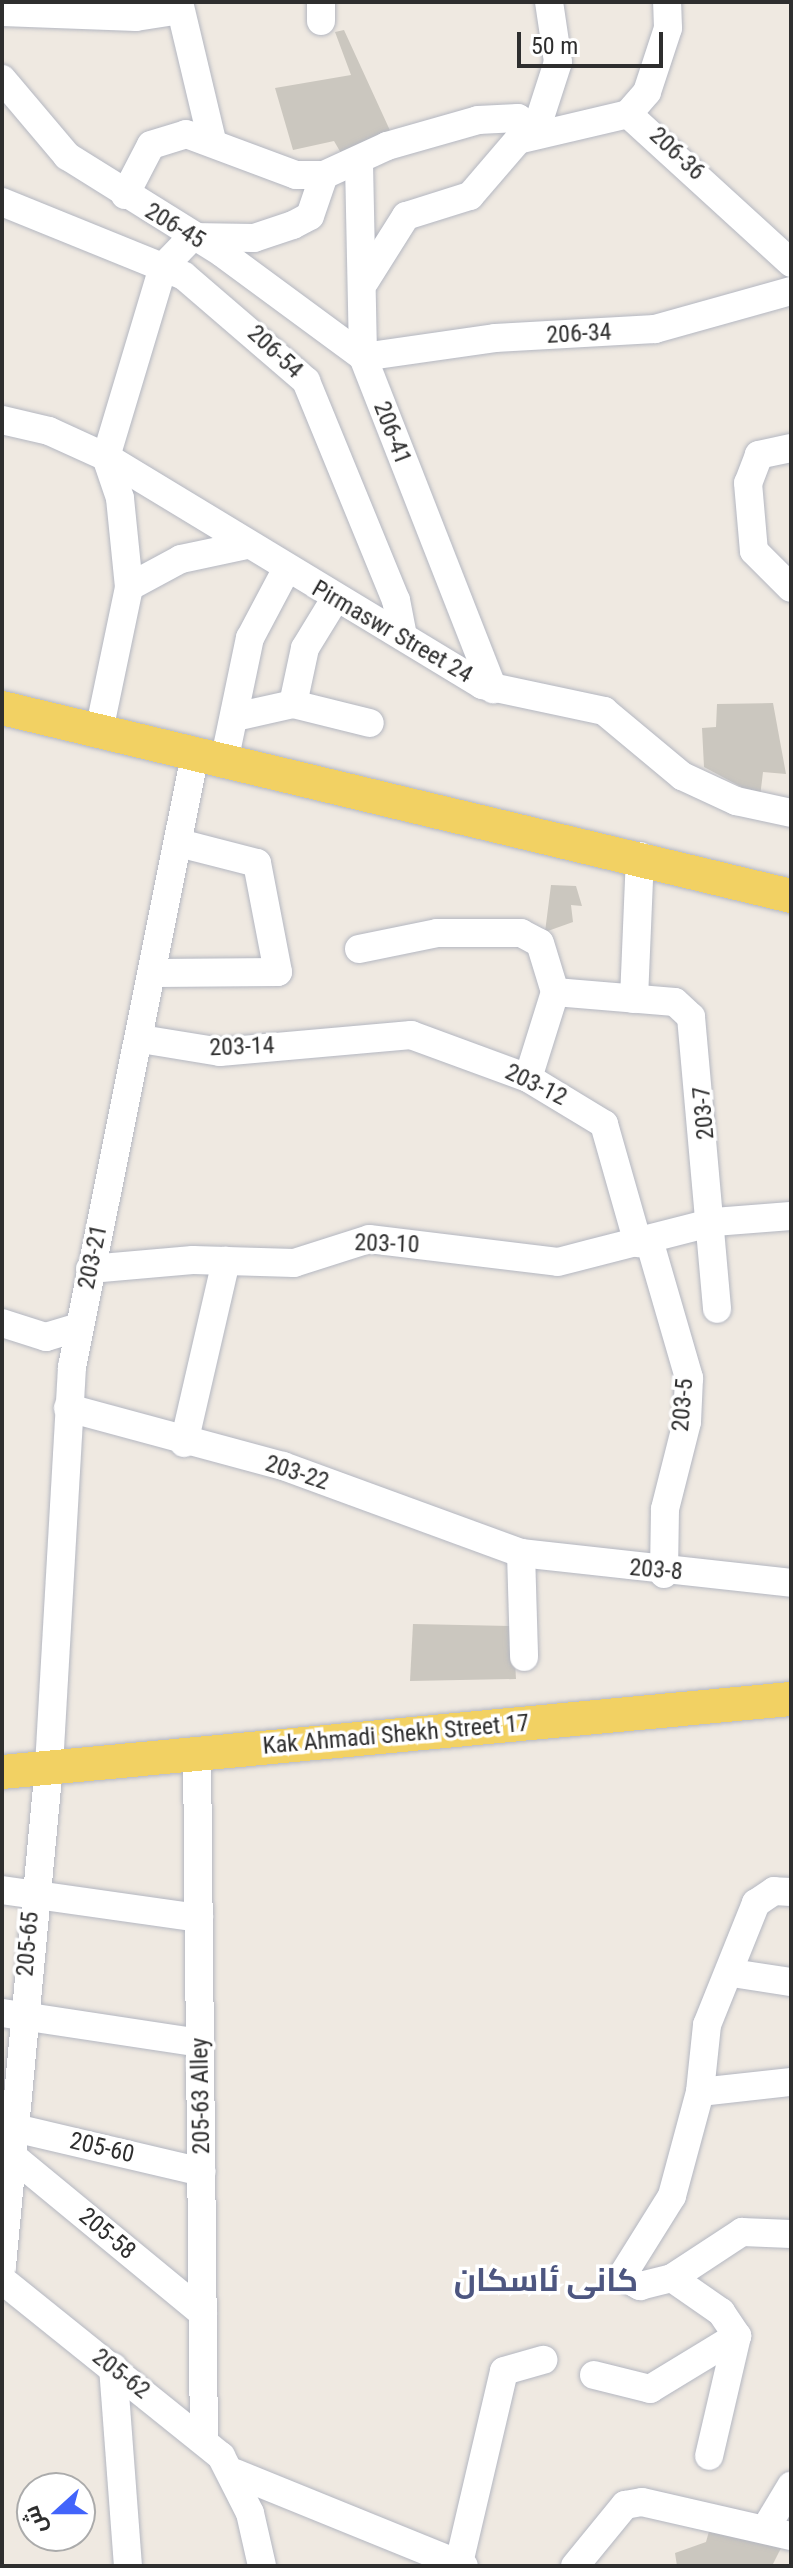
<!DOCTYPE html>
<html>
<head>
<meta charset="utf-8">
<style>
	body { margin:0 }
	#map { position:relative; width:793px; height:2568px; overflow:hidden; background:#efe9e1; font-family:"Roboto Condensed",Cairo,sans-serif }
	div>[style] { position:absolute }
	[style*='--x'] { left:calc(var(--x)*1px); top:calc(var(--y)*1px); width:calc(var(--w)*1px); rotate:calc(var(--a)*1deg) }
	.building>* { inset:0; background:#cbc7bf }
	.roads { filter:drop-shadow(0 0 2px #b4b7c1) drop-shadow(0 0 2px #b4b7c1) }
	.minor>* { height:28px; margin:-14px; padding:0 14px; transform-origin:14px; border-radius:14px; background:#fff }
	.major>* { height:34px; margin:-17px; padding:0 17px; transform-origin:17px; border-radius:17px; background:#f2d163 }
	span { translate:-50% -50%; white-space:nowrap; text-align:center; line-height:1.15; -webkit-text-stroke:7px #fff; paint-order:stroke }
	.street-label { font-size:24px; color:#2e2e2e }
	.district-label { font-size:32px; color:#4d5680; font-weight:700 }
	.frame { position:absolute; inset:0; border:4px solid #2e2e2e; pointer-events:none }
	.north { position:absolute; left:16px; top:2472px; width:80px; height:80px; box-sizing:border-box; background:#fff; border:2px solid #ababab; border-radius:50%; rotate:249deg; font-size:22px; font-weight:700; line-height:32px; text-align:center; color:#2e2e2e }
	.north::after { content:''; display:block; margin:auto; width:28px; height:36px; background:#4264fb; clip-path:polygon(50% 0,100% 100%,50% 72%,0 100%) }
	.scale { position:absolute; left:517px; top:32px; width:146px; height:36px; box-sizing:border-box; border:4px solid #2e2e2e; border-top:0; padding-left:10px; font-size:24px; line-height:28px; white-space:nowrap; color:#2e2e2e; -webkit-text-stroke:6px #fff; paint-order:stroke }
</style>
</head>
<body>
<div id="map">
	<div class="building">
		<i style="clip-path:polygon(344px 30px,393px 137px,345px 160px,334px 141px,293px 150px,275px 88px,351px 75px,335px 32px)"></i>
		<i style="clip-path:polygon(773px 703px,786px 774px,763px 772px,760px 797px,704px 767px,702px 728px,716px 727px,717px 704px)"></i>
		<i style="clip-path:polygon(551px 885px,576px 886px,582px 906px,571px 905px,573px 922px,545px 932px)"></i>
		<i style="clip-path:polygon(413px 1624px,513px 1626px,516px 1679px,410px 1681px)"></i>
		<i style="clip-path:polygon(711px 2524px,781px 2548px,772px 2566px,677px 2566px,675px 2553px,706px 2542px)"></i>
	</div>
	<div class="roads">
		<div class="minor">
			<i style="--x:179;--y:2;--w:143;--a:76.6"></i>
			<i style="--x:2;--y:12;--w:134;--a:2.1"></i>
			<i style="--x:136;--y:17;--w:39;--a:-9"></i>
			<i style="--x:321;--y:21;--w:19;--a:-90"></i>
			<i style="--x:2;--y:79;--w:101;--a:49.8"></i>
			<i style="--x:67;--y:156;--w:183;--a:32"></i>
			<i style="--x:222;--y:253;--w:175;--a:36.4"></i>
			<i style="--x:628;--y:114;--w:29;--a:-49"></i>
			<i style="--x:647;--y:92;--w:67;--a:-71.8"></i>
			<i style="--x:668;--y:28;--w:26;--a:-92"></i>
			<i style="--x:359;--y:163;--w:194;--a:88.8"></i>
			<i style="--x:363;--y:357;--w:357;--a:68.6"></i>
			<i style="--x:125;--y:195;--w:56;--a:-62.5"></i>
			<i style="--x:151;--y:145;--w:37;--a:-17"></i>
			<i style="--x:186;--y:134;--w:117;--a:20.4"></i>
			<i style="--x:296;--y:175;--w:28;--a:0"></i>
			<i style="--x:2;--y:202;--w:196;--a:22.1"></i>
			<i style="--x:184;--y:276;--w:161;--a:40.7"></i>
			<i style="--x:306;--y:381;--w:237;--a:67.7"></i>
			<i style="--x:396;--y:600;--w:37;--a:79"></i>
			<i style="--x:365;--y:281;--w:77;--a:-57.8"></i>
			<i style="--x:406;--y:216;--w:67;--a:-17.4"></i>
			<i style="--x:470;--y:196;--w:74;--a:-49.4"></i>
			<i style="--x:518;--y:140;--w:113;--a:-13.3"></i>
			<i style="--x:628;--y:114;--w:221;--a:42.4"></i>
			<i style="--x:363;--y:357;--w:133;--a:-8.2"></i>
			<i style="--x:495;--y:338;--w:160;--a:-3.2"></i>
			<i style="--x:655;--y:329;--w:141;--a:-15.6"></i>
			<i style="--x:2;--y:420;--w:48;--a:13.2"></i>
			<i style="--x:49;--y:431;--w:63;--a:24.5"></i>
			<i style="--x:106;--y:457;--w:440;--a:31.2"></i>
			<i style="--x:482;--y:685;--w:125;--a:12"></i>
			<i style="--x:604;--y:711;--w:102;--a:39.8"></i>
			<i style="--x:682;--y:776;--w:60;--a:24.8"></i>
			<i style="--x:736;--y:801;--w:56;--a:12.3"></i>
			<i style="--x:791;--y:448;--w:33;--a:168"></i>
			<i style="--x:759;--y:455;--w:30;--a:111"></i>
			<i style="--x:748;--y:483;--w:68;--a:85"></i>
			<i style="--x:754;--y:551;--w:52;--a:45"></i>
			<i style="--x:129;--y:587;--w:59;--a:-28.3"></i>
			<i style="--x:181;--y:559;--w:67;--a:-12"></i>
			<i style="--x:293;--y:704;--w:57;--a:-77.9"></i>
			<i style="--x:305;--y:648;--w:57;--a:-58.5"></i>
			<i style="--x:235;--y:717;--w:59;--a:-12.6"></i>
			<i style="--x:293;--y:704;--w:79;--a:13.9"></i>
			<i style="--x:99;--y:731;--w:147;--a:-78.2"></i>
			<i style="--x:129;--y:587;--w:89;--a:-95.8"></i>
			<i style="--x:120;--y:498;--w:43;--a:-108.9"></i>
			<i style="--x:106;--y:457;--w:198;--a:-73.3"></i>
			<i style="--x:163;--y:267;--w:42;--a:-46"></i>
			<i style="--x:192;--y:237;--w:62;--a:0.9"></i>
			<i style="--x:254;--y:238;--w:41;--a:-18.4"></i>
			<i style="--x:293;--y:225;--w:19;--a:-28"></i>
			<i style="--x:310;--y:216;--w:43;--a:-71.1"></i>
			<i style="--x:324;--y:175;--w:69;--a:-24.7"></i>
			<i style="--x:387;--y:146;--w:95;--a:-15.9"></i>
			<i style="--x:478;--y:120;--w:40;--a:-2.9"></i>
			<i style="--x:518;--y:118;--w:22;--a:34"></i>
			<i style="--x:536;--y:130;--w:71;--a:-72.1"></i>
			<i style="--x:558;--y:62;--w:61;--a:-98.5"></i>
			<i style="--x:224;--y:762;--w:127;--a:-78.2"></i>
			<i style="--x:250;--y:638;--w:77;--a:-62.1"></i>
			<i style="--x:359;--y:949;--w:80;--a:-11.6"></i>
			<i style="--x:437;--y:933;--w:84;--a:0"></i>
			<i style="--x:521;--y:933;--w:21;--a:28"></i>
			<i style="--x:540;--y:943;--w:51;--a:73"></i>
			<i style="--x:555;--y:992;--w:90;--a:107.4"></i>
			<i style="--x:156;--y:973;--w:122;--a:-0.5"></i>
			<i style="--x:278;--y:972;--w:111;--a:-100.9"></i>
			<i style="--x:257;--y:863;--w:81;--a:-165.6"></i>
			<i style="--x:555;--y:992;--w:120;--a:4.8"></i>
			<i style="--x:675;--y:1002;--w:22;--a:43"></i>
			<i style="--x:691;--y:1017;--w:293;--a:84.9"></i>
			<i style="--x:634;--y:999;--w:143;--a:-87.6"></i>
			<i style="--x:141;--y:1039;--w:80;--a:9.3"></i>
			<i style="--x:220;--y:1052;--w:192;--a:-5.1"></i>
			<i style="--x:411;--y:1035;--w:125;--a:20.2"></i>
			<i style="--x:528;--y:1078;--w:89;--a:31.2"></i>
			<i style="--x:604;--y:1124;--w:124;--a:74.1"></i>
			<i style="--x:649;--y:1240;--w:144;--a:73.8"></i>
			<i style="--x:689;--y:1378;--w:44;--a:92.6"></i>
			<i style="--x:687;--y:1422;--w:90;--a:104.2"></i>
			<i style="--x:665;--y:1509;--w:65;--a:90.9"></i>
			<i style="--x:90;--y:1269;--w:103;--a:-5"></i>
			<i style="--x:193;--y:1260;--w:101;--a:1.7"></i>
			<i style="--x:294;--y:1263;--w:79;--a:-17.7"></i>
			<i style="--x:369;--y:1239;--w:190;--a:6.9"></i>
			<i style="--x:558;--y:1262;--w:161;--a:-14.4"></i>
			<i style="--x:714;--y:1222;--w:77;--a:-4.5"></i>
			<i style="--x:2;--y:1323;--w:46;--a:17.7"></i>
			<i style="--x:46;--y:1337;--w:34;--a:-17"></i>
			<i style="--x:68;--y:1408;--w:223;--a:15.1"></i>
			<i style="--x:283;--y:1466;--w:253;--a:20.1"></i>
			<i style="--x:521;--y:1553;--w:272;--a:6.3"></i>
			<i style="--x:184;--y:1443;--w:187;--a:-77"></i>
			<i style="--x:521;--y:1553;--w:104;--a:88.3"></i>
			<i style="--x:197;--y:1753;--w:686;--a:89.42"></i>
			<i style="--x:2;--y:1890;--w:199;--a:8.1"></i>
			<i style="--x:791;--y:1892;--w:17;--a:-177"></i>
			<i style="--x:774;--y:1891;--w:22;--a:146"></i>
			<i style="--x:756;--y:1903;--w:131;--a:111.9"></i>
			<i style="--x:707;--y:2025;--w:67;--a:96"></i>
			<i style="--x:700;--y:2092;--w:108;--a:105.1"></i>
			<i style="--x:672;--y:2196;--w:94;--a:122"></i>
			<i style="--x:622;--y:2276;--w:21;--a:29"></i>
			<i style="--x:640;--y:2286;--w:33;--a:-14"></i>
			<i style="--x:672;--y:2278;--w:84;--a:-33.3"></i>
			<i style="--x:742;--y:2232;--w:49;--a:2.3"></i>
			<i style="--x:732;--y:1973;--w:60;--a:8.7"></i>
			<i style="--x:2;--y:2013;--w:200;--a:8.6"></i>
			<i style="--x:700;--y:2092;--w:92;--a:-6.3"></i>
			<i style="--x:2;--y:2125;--w:205;--a:13.2"></i>
			<i style="--x:11;--y:2155;--w:249;--a:39.5"></i>
			<i style="--x:2;--y:2266;--w:502;--a:-84.63"></i>
			<i style="--x:49;--y:1766;--w:400;--a:-86.7"></i>
			<i style="--x:72;--y:1367;--w:624;--a:-78.64"></i>
			<i style="--x:672;--y:2278;--w:60;--a:34.8"></i>
			<i style="--x:721;--y:2312;--w:29;--a:56"></i>
			<i style="--x:737;--y:2336;--w:123;--a:103.1"></i>
			<i style="--x:2;--y:2280;--w:281;--a:38.8"></i>
			<i style="--x:221;--y:2456;--w:64;--a:63"></i>
			<i style="--x:250;--y:2513;--w:54;--a:77.2"></i>
			<i style="--x:113;--y:2367;--w:200;--a:85.7"></i>
			<i style="--x:594;--y:2375;--w:58;--a:14"></i>
			<i style="--x:650;--y:2389;--w:102;--a:-31.3"></i>
			<i style="--x:235;--y:2473;--w:247;--a:22.1"></i>
			<i style="--x:767;--y:2526;--w:47;--a:-59"></i>
			<i style="--x:459;--y:2563;--w:197;--a:-76.8"></i>
			<i style="--x:504;--y:2371;--w:41;--a:-15.8"></i>
			<i style="--x:575;--y:2566;--w:79;--a:-50.7"></i>
			<i style="--x:625;--y:2505;--w:17;--a:-10"></i>
			<i style="--x:642;--y:2502;--w:153;--a:12.9"></i>
		</div>
		<div class="major">
			<i style="--x:2;--y:708;--w:811;--a:13.4"></i>
			<i style="--x:2;--y:1772;--w:792;--a:-5.29"></i>
		</div>
	</div>
	<div class="street-label">
		<span style="left:677px;top:154px;rotate:43deg">206-36</span>
		<span style="left:175px;top:226px;rotate:31deg">206-45</span>
		<span style="left:579px;top:334px;rotate:-3deg">206-34</span>
		<span style="left:275px;top:352px;rotate:43deg">206-54</span>
		<span style="left:392px;top:433px;rotate:69deg">206-41</span>
		<span style="left:392px;top:632px;rotate:30deg">Pirmaswr Street 24</span>
		<span style="left:242px;top:1047px;rotate:-2deg">203-14</span>
		<span style="left:536px;top:1085px;rotate:26deg">203-12</span>
		<span style="left:704px;top:1113px;rotate:-95deg">203-7</span>
		<span style="left:387px;top:1244px;rotate:2deg">203-10</span>
		<span style="left:93px;top:1257px;rotate:-78deg">203-21</span>
		<span style="left:683px;top:1405px;rotate:-85deg">203-5</span>
		<span style="left:297px;top:1473px;rotate:18deg">203-22</span>
		<span style="left:656px;top:1570px;rotate:5deg">203-8</span>
		<span style="left:396px;top:1735px;rotate:-5deg">Kak Ahmadi Shekh Street 17</span>
		<span style="left:28px;top:1944px;rotate:-85deg">205-65</span>
		<span style="left:201px;top:2096px;rotate:-91deg">205-63 Alley</span>
		<span style="left:102px;top:2148px;rotate:13deg">205-60</span>
		<span style="left:107px;top:2234px;rotate:40deg">205-58</span>
		<span style="left:121px;top:2374px;rotate:38deg">205-62</span>
	</div>
	<div class="district-label">
		<span style="left:546px;top:2280px">کانی ئاسکان</span>
	</div>
	<div class="frame"></div>
	<div class="north">ش</div>
	<div class="scale">50 m</div>
</div>
</body>
</html>
